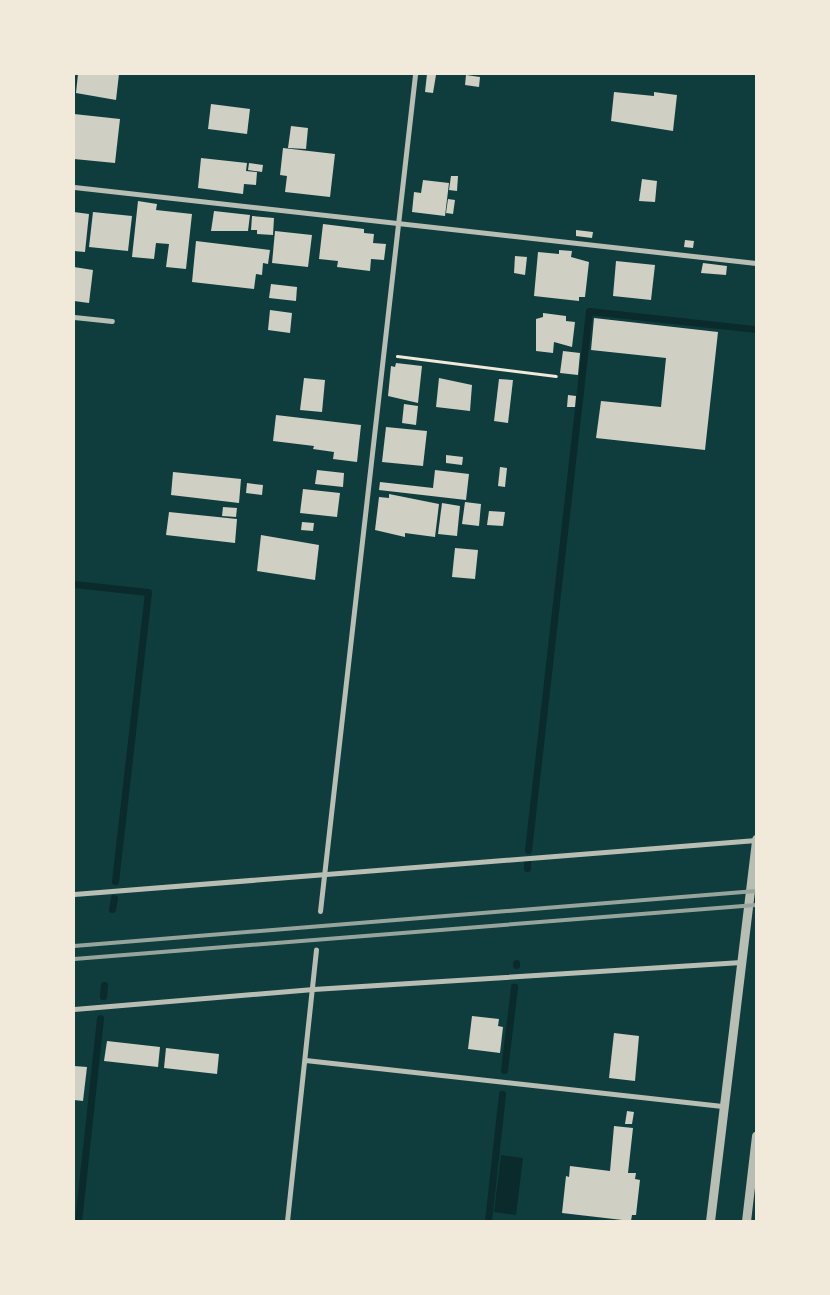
<!DOCTYPE html>
<html>
<head>
<meta charset="utf-8">
<style>
	body { margin:0 }
	#map { position:relative; width:830px; height:1295px; overflow:hidden; background:#0f3d3e; font-family:Commissioner,sans-serif }
	div>[style] { position:absolute }
	[style*='--x'] { left:calc(var(--x)*1px); top:calc(var(--y)*1px); width:calc(var(--w)*1px); rotate:calc(var(--a)*1deg) }
	.water>* { inset:0; background:#0a2a2b }
	.stream>* { height:7px; margin:-3.5px; padding:0 3.5px; transform-origin:3.5px; border-radius:3.5px; background:#0a2a2b }
	.building>* { inset:0; background:#cfcfc3 }
	.path>* { height:3px; margin:-1.5px; padding:0 1.5px; transform-origin:1.5px; border-radius:1.5px; background:#f1e9da }
	.minor>* { height:5px; margin:-2.5px; padding:0 2.5px; transform-origin:2.5px; border-radius:2.5px; background:#b8beb3 }
	.tertiary>* { height:9px; margin:-4.5px; padding:0 4.5px; transform-origin:4.5px; border-radius:4.5px; background:#b8beb3 }
	.rail>* { height:4px; margin:-2px; padding:0 2px; transform-origin:2px; border-radius:2px; background:#97a49c }
	span { translate:-50% -50%; white-space:nowrap; text-align:center; line-height:1.15; -webkit-text-stroke:4px #f1e9da; paint-order:stroke }
	.frame { position:absolute; inset:0; border:75px solid #f1e9da; pointer-events:none }
</style>
</head>
<body>
<div id="map">
	<div class="water">
		<i style="clip-path:polygon(501px 1155px,523px 1158px,516px 1215px,494px 1212px)"></i>
	</div>
	<div class="stream">
		<i style="--x:74;--y:584;--w:74;--a:6.2"></i>
		<i style="--x:148;--y:592;--w:291;--a:96.5"></i>
		<i style="--x:528;--y:850;--w:542;--a:-83.54"></i>
		<i style="--x:589;--y:311;--w:168;--a:6.2"></i>
		<i style="--x:527;--y:868;--w:6;--a:-90"></i>
		<i style="--x:112;--y:909;--w:11;--a:-80"></i>
		<i style="--x:516;--y:963;--w:2;--a:90"></i>
		<i style="--x:103;--y:996;--w:11;--a:-85"></i>
		<i style="--x:504;--y:1070;--w:84;--a:-83.1"></i>
		<i style="--x:78;--y:1221;--w:204;--a:-83.8"></i>
		<i style="--x:488;--y:1221;--w:128;--a:-83.7"></i>
	</div>
	<div class="building">
		<i style="clip-path:polygon(78px 74px,119px 74px,116px 100px,76px 93px)"></i>
		<i style="clip-path:polygon(427px 74px,436px 75px,433px 93px,425px 92px)"></i>
		<i style="clip-path:polygon(466px 75px,480px 77px,479px 87px,465px 85px)"></i>
		<i style="clip-path:polygon(614px 92px,654px 96px,654px 92px,677px 95px,673px 131px,611px 121px)"></i>
		<i style="clip-path:polygon(211px 104px,250px 109px,247px 134px,208px 129px)"></i>
		<i style="clip-path:polygon(74px 114px,120px 119px,115px 163px,74px 159px)"></i>
		<i style="clip-path:polygon(291px 126px,308px 128px,306px 149px,288px 148px)"></i>
		<i style="clip-path:polygon(283px 148px,335px 154px,330px 197px,285px 192px,287px 176px,280px 175px)"></i>
		<i style="clip-path:polygon(201px 158px,247px 163px,246px 171px,257px 172px,256px 185px,244px 184px,243px 194px,198px 188px)"></i>
		<i style="clip-path:polygon(249px 163px,263px 165px,262px 172px,248px 170px)"></i>
		<i style="clip-path:polygon(451px 176px,458px 176px,457px 191px,449px 190px)"></i>
		<i style="clip-path:polygon(642px 179px,657px 181px,655px 202px,639px 201px)"></i>
		<i style="clip-path:polygon(423px 180px,449px 183px,445px 216px,412px 212px,414px 192px,421px 193px)"></i>
		<i style="clip-path:polygon(448px 199px,455px 200px,453px 214px,446px 213px)"></i>
		<i style="clip-path:polygon(138px 201px,157px 204px,156px 210px,192px 214px,186px 269px,166px 267px,169px 244px,156px 243px,154px 259px,132px 257px)"></i>
		<i style="clip-path:polygon(214px 211px,250px 215px,248px 231px,211px 231px)"></i>
		<i style="clip-path:polygon(74px 212px,89px 214px,85px 252px,74px 251px)"></i>
		<i style="clip-path:polygon(93px 212px,132px 216px,128px 251px,89px 247px)"></i>
		<i style="clip-path:polygon(252px 216px,274px 218px,273px 235px,257px 234px,257px 230px,251px 230px)"></i>
		<i style="clip-path:polygon(323px 224px,364px 229px,364px 233px,374px 234px,373px 243px,386px 244px,384px 260px,371px 259px,370px 271px,337px 267px,338px 261px,319px 259px)"></i>
		<i style="clip-path:polygon(576px 230px,593px 232px,592px 238px,576px 236px)"></i>
		<i style="clip-path:polygon(275px 231px,312px 235px,308px 267px,272px 263px)"></i>
		<i style="clip-path:polygon(685px 240px,694px 241px,693px 248px,684px 247px)"></i>
		<i style="clip-path:polygon(196px 241px,270px 250px,268px 264px,263px 263px,262px 275px,256px 274px,254px 289px,192px 282px)"></i>
		<i style="clip-path:polygon(559px 250px,572px 251px,571px 257px,589px 262px,585px 297px,579px 297px,579px 301px,534px 296px,538px 252px,559px 254px)"></i>
		<i style="clip-path:polygon(515px 256px,527px 257px,525px 275px,514px 273px)"></i>
		<i style="clip-path:polygon(616px 261px,655px 265px,651px 300px,613px 296px)"></i>
		<i style="clip-path:polygon(703px 263px,727px 266px,726px 275px,701px 273px)"></i>
		<i style="clip-path:polygon(74px 267px,93px 270px,89px 303px,74px 301px)"></i>
		<i style="clip-path:polygon(271px 284px,297px 287px,296px 301px,269px 298px)"></i>
		<i style="clip-path:polygon(270px 310px,292px 313px,290px 333px,268px 330px)"></i>
		<i style="clip-path:polygon(543px 313px,566px 316px,566px 321px,575px 322px,572px 347px,554px 342px,553px 353px,536px 351px,536px 319px,543px 317px)"></i>
		<i style="clip-path:polygon(594px 318px,718px 332px,705px 450px,596px 438px,601px 401px,661px 407px,666px 358px,591px 350px)"></i>
		<i style="clip-path:polygon(563px 351px,580px 353px,578px 375px,560px 373px)"></i>
		<i style="clip-path:polygon(396px 363px,422px 366px,418px 403px,388px 396px,391px 366px,395px 367px)"></i>
		<i style="clip-path:polygon(304px 378px,325px 380px,322px 412px,300px 410px)"></i>
		<i style="clip-path:polygon(439px 378px,472px 385px,470px 411px,436px 407px)"></i>
		<i style="clip-path:polygon(499px 379px,513px 380px,508px 423px,494px 421px)"></i>
		<i style="clip-path:polygon(568px 395px,576px 396px,575px 407px,567px 407px)"></i>
		<i style="clip-path:polygon(404px 404px,418px 406px,416px 425px,402px 423px)"></i>
		<i style="clip-path:polygon(276px 415px,361px 425px,357px 462px,333px 459px,334px 452px,313px 449px,314px 446px,273px 441px)"></i>
		<i style="clip-path:polygon(386px 427px,427px 431px,423px 466px,382px 462px)"></i>
		<i style="clip-path:polygon(446px 455px,463px 457px,462px 465px,446px 463px)"></i>
		<i style="clip-path:polygon(500px 467px,507px 468px,505px 487px,498px 486px)"></i>
		<i style="clip-path:polygon(317px 470px,344px 473px,343px 487px,315px 484px)"></i>
		<i style="clip-path:polygon(435px 470px,469px 474px,466px 500px,379px 490px,380px 482px,433px 488px)"></i>
		<i style="clip-path:polygon(173px 472px,241px 479px,239px 503px,171px 495px)"></i>
		<i style="clip-path:polygon(247px 483px,263px 485px,262px 495px,246px 493px)"></i>
		<i style="clip-path:polygon(303px 489px,340px 493px,337px 517px,300px 513px)"></i>
		<i style="clip-path:polygon(389px 494px,439px 504px,435px 537px,405px 533px,405px 537px,375px 530px,379px 497px,389px 498px)"></i>
		<i style="clip-path:polygon(465px 502px,481px 504px,479px 526px,462px 524px)"></i>
		<i style="clip-path:polygon(442px 503px,460px 506px,457px 536px,438px 534px)"></i>
		<i style="clip-path:polygon(223px 507px,237px 508px,236px 517px,222px 516px)"></i>
		<i style="clip-path:polygon(489px 511px,505px 512px,503px 526px,487px 525px)"></i>
		<i style="clip-path:polygon(169px 512px,237px 519px,235px 543px,166px 535px)"></i>
		<i style="clip-path:polygon(302px 522px,314px 523px,313px 531px,301px 530px)"></i>
		<i style="clip-path:polygon(261px 535px,319px 545px,315px 580px,257px 571px)"></i>
		<i style="clip-path:polygon(455px 548px,478px 550px,475px 579px,452px 577px)"></i>
		<i style="clip-path:polygon(472px 1016px,499px 1019px,498px 1026px,503px 1027px,500px 1053px,468px 1049px)"></i>
		<i style="clip-path:polygon(614px 1033px,639px 1036px,635px 1081px,609px 1078px)"></i>
		<i style="clip-path:polygon(107px 1041px,160px 1047px,158px 1067px,104px 1061px)"></i>
		<i style="clip-path:polygon(166px 1048px,219px 1054px,217px 1074px,164px 1068px)"></i>
		<i style="clip-path:polygon(74px 1066px,87px 1067px,83px 1101px,74px 1100px)"></i>
		<i style="clip-path:polygon(627px 1111px,634px 1112px,632px 1124px,625px 1124px)"></i>
		<i style="clip-path:polygon(614px 1126px,633px 1128px,628px 1173px,636px 1173px,635px 1179px,640px 1180px,636px 1215px,632px 1215px,631px 1221px,562px 1213px,566px 1176px,569px 1177px,570px 1166px,610px 1171px)"></i>
	</div>
	<div class="path">
		<i style="--x:397;--y:356;--w:160;--a:7.2"></i>
	</div>
	<div class="minor">
		<i style="--x:74;--y:187;--w:686;--a:6.36"></i>
		<i style="--x:74;--y:317;--w:38;--a:6"></i>
		<i style="--x:74;--y:894;--w:684;--a:-4.53"></i>
		<i style="--x:320;--y:911;--w:842;--a:-83.52"></i>
		<i style="--x:74;--y:1009;--w:240;--a:-4.8"></i>
		<i style="--x:313;--y:989;--w:429;--a:-3.6"></i>
		<i style="--x:305;--y:1060;--w:422;--a:6.3"></i>
		<i style="--x:287;--y:1221;--w:273;--a:-83.9"></i>
	</div>
	<div class="tertiary">
		<i style="--x:710;--y:1221;--w:385;--a:-83.1"></i>
		<i style="--x:746;--y:1221;--w:86;--a:-83.3"></i>
	</div>
	<div class="rail">
		<i style="--x:74;--y:946;--w:684;--a:-4.61"></i>
		<i style="--x:74;--y:959;--w:684;--a:-4.53"></i>
	</div>
	<div class="frame"></div>
</div>
</body>
</html>
